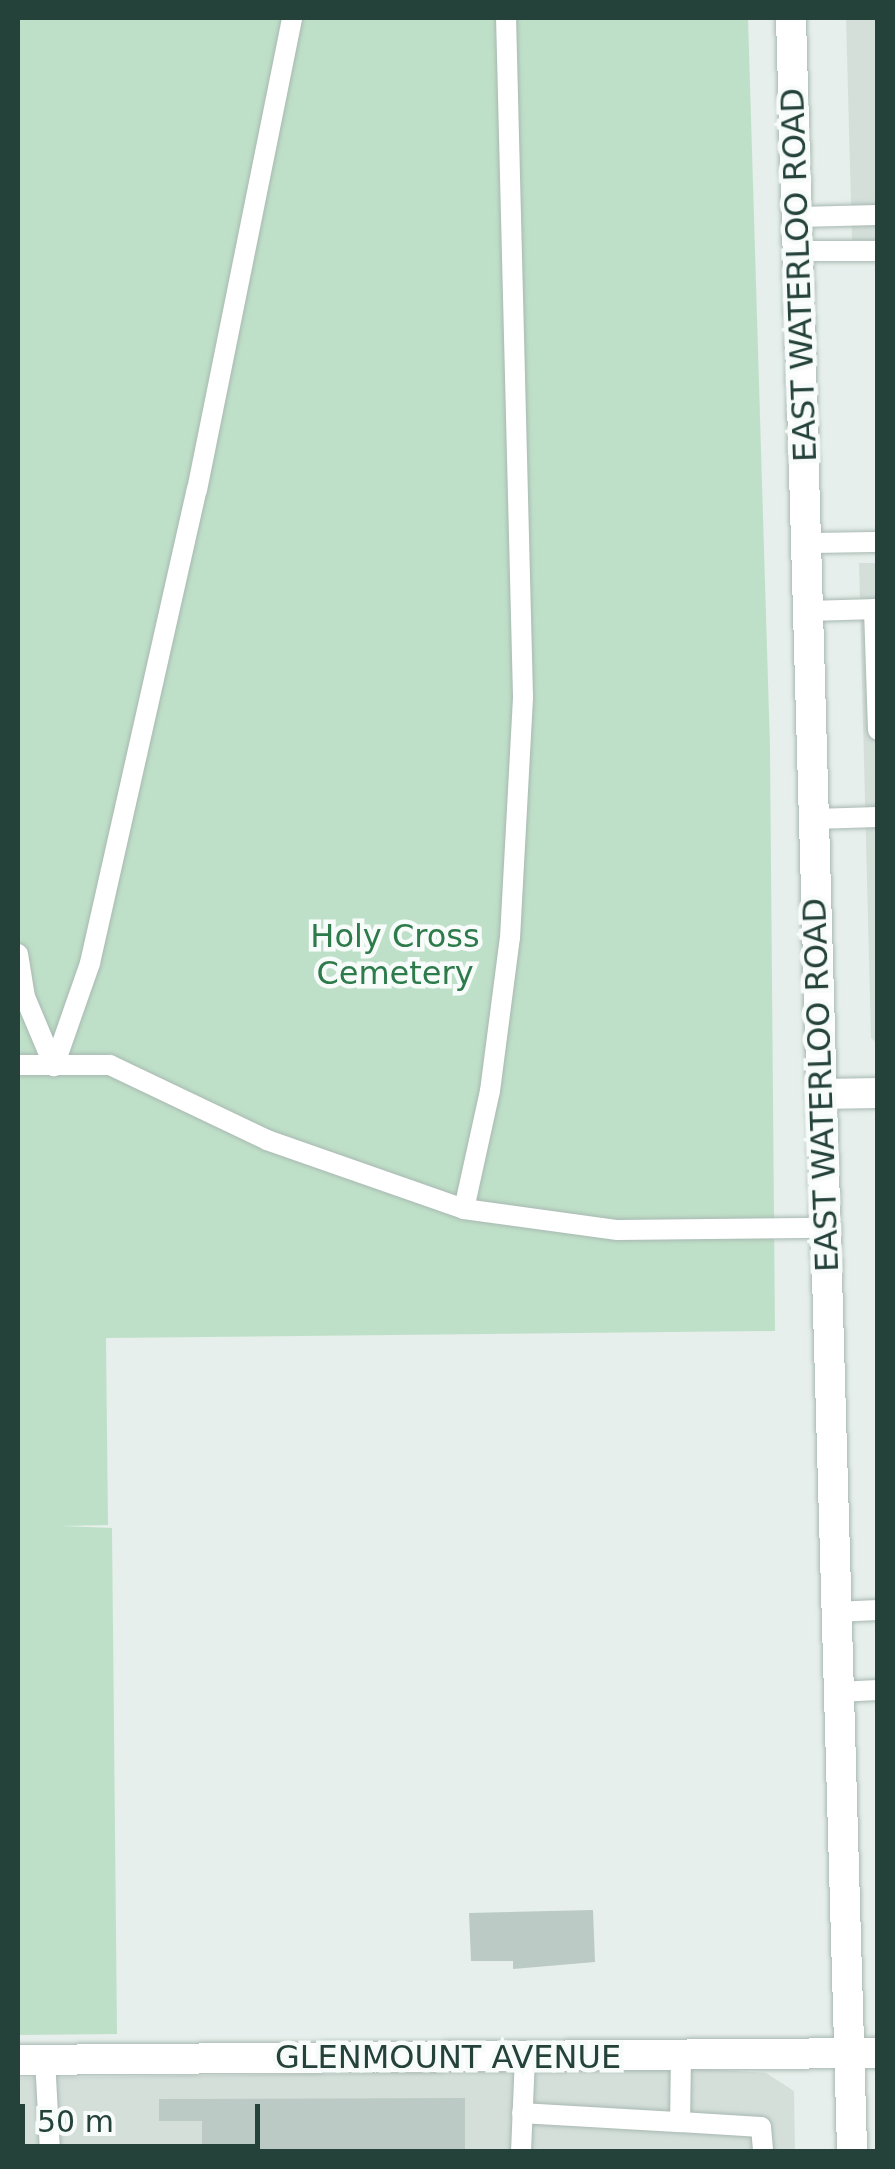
<!DOCTYPE html>
<html>
<head>
<meta charset="utf-8">
<style>
	body { margin:0 }
	#map { position:relative; width:895px; height:2169px; overflow:hidden; background:#e6efeb; font-family:"DejaVu Sans",sans-serif }
	div>[style] { position:absolute }
	[style*='--x'] { left:calc(var(--x)*1px); top:calc(var(--y)*1px); width:calc(var(--w)*1px); rotate:calc(var(--a)*1deg) }
	.built>* { inset:0; background:#d4dfda }
	.green>* { inset:0; background:#bfe0c8 }
	.building>* { inset:0; background:#bbcac4 }
	.roads { filter:drop-shadow(0 0 2px #a8b8b2) drop-shadow(0 0 2px #a8b8b2) }
	.service>* { height:20px; margin:-10px; padding:0 10px; transform-origin:10px; border-radius:10px; background:#fff }
	.minor>* { height:30px; margin:-15px; padding:0 15px; transform-origin:15px; border-radius:15px; background:#fff }
	.tertiary>* { height:30px; margin:-15px; padding:0 15px; transform-origin:15px; border-radius:15px; background:#fff }
	.secondary>* { height:30px; margin:-15px; padding:0 15px; transform-origin:15px; border-radius:15px; background:#fff }
	span { translate:-50% -50%; white-space:nowrap; text-align:center; line-height:1.15; -webkit-text-stroke:9px #f7fbf9; paint-order:stroke }
	.street-label { font-size:32px; color:#24423a }
	.park-label { font-size:32px; color:#2d7a4b }
	.frame { position:absolute; inset:0; border:20px solid #24423a; pointer-events:none }
	.scale { position:absolute; left:20px; top:2104px; width:240px; height:45px; box-sizing:border-box; border:5px solid #24423a; border-top:0; padding-left:12px; font-size:30px; line-height:35px; white-space:nowrap; color:#24423a; -webkit-text-stroke:8px #f7fbf9; paint-order:stroke }
</style>
</head>
<body>
<div id="map">
	<div class="built">
		<i style="clip-path:polygon(846px 18px,877px 18px,877px 240px,852px 240px)"></i>
		<i style="clip-path:polygon(859px 563px,878px 563px,877px 1043px,871px 1038px)"></i>
		<i style="clip-path:polygon(704px 2069px,766px 2073px,794px 2091px,795px 2151px,18px 2151px,18px 2078px)"></i>
	</div>
	<div class="green">
		<i style="clip-path:polygon(18px 18px,748px 18px,770px 748px,775px 1331px,106px 1338px,108px 1525px,62px 1526px,112px 1528px,117px 2034px,18px 2035px)"></i>
	</div>
	<div class="building">
		<i style="clip-path:polygon(593px 1910px,595px 1962px,513px 1969px,513px 1961px,471px 1961px,469px 1913px)"></i>
		<i style="clip-path:polygon(465px 2098px,465px 2152px,202px 2152px,202px 2121px,159px 2121px,159px 2099px)"></i>
	</div>
	<div class="roads">
		<div class="service">
			<i style="--x:798;--y:217;--w:80;--a:-1.4"></i>
			<i style="--x:799;--y:251;--w:79;--a:0"></i>
			<i style="--x:807;--y:543;--w:71;--a:-0.8"></i>
			<i style="--x:874;--y:609;--w:121;--a:88.1"></i>
			<i style="--x:808;--y:611;--w:70;--a:-1.6"></i>
			<i style="--x:814;--y:819;--w:64;--a:-1.8"></i>
			<i style="--x:18;--y:954;--w:44;--a:80.8"></i>
			<i style="--x:25;--y:997;--w:75;--a:67.2"></i>
			<i style="--x:18;--y:1065;--w:92;--a:0"></i>
			<i style="--x:110;--y:1065;--w:174;--a:25.5"></i>
			<i style="--x:267;--y:1140;--w:209;--a:19.3"></i>
			<i style="--x:464;--y:1209;--w:155;--a:7.8"></i>
			<i style="--x:618;--y:1230;--w:207;--a:-0.6"></i>
			<i style="--x:54;--y:1066;--w:109;--a:-70.7"></i>
			<i style="--x:90;--y:963;--w:485;--a:-77.3"></i>
			<i style="--x:197;--y:490;--w:481;--a:-78.6"></i>
			<i style="--x:464;--y:1209;--w:121;--a:-77.6"></i>
			<i style="--x:490;--y:1091;--w:154;--a:-82.6"></i>
			<i style="--x:510;--y:938;--w:241;--a:-86.9"></i>
			<i style="--x:523;--y:697;--w:679;--a:-91.43"></i>
			<i style="--x:835;--y:1612;--w:43;--a:-2.7"></i>
			<i style="--x:838;--y:1692;--w:40;--a:-2.9"></i>
			<i style="--x:681;--y:2054;--w:68;--a:90.8"></i>
			<i style="--x:680;--y:2122;--w:81;--a:3.5"></i>
			<i style="--x:761;--y:2127;--w:25;--a:85"></i>
			<i style="--x:45;--y:2059;--w:93;--a:86.9"></i>
			<i style="--x:522;--y:2113;--w:158;--a:3.3"></i>
			<i style="--x:521;--y:2152;--w:95;--a:-87.6"></i>
		</div>
		<div class="minor">
			<i style="--x:821;--y:1094;--w:57;--a:-1"></i>
		</div>
		<div class="tertiary">
			<i style="--x:18;--y:2060;--w:860;--a:-0.47"></i>
		</div>
		<div class="secondary">
			<i style="--x:791;--y:18;--w:2135;--a:88.36"></i>
		</div>
	</div>
	<div class="street-label">
		<span style="left:799px;top:275px;rotate:-92deg">EAST WATERLOO ROAD</span>
		<span style="left:821px;top:1085px;rotate:-92deg">EAST WATERLOO ROAD</span>
		<span style="left:448px;top:2057px">GLENMOUNT AVENUE</span>
	</div>
	<div class="park-label">
		<span style="left:395px;top:955px">Holy Cross<br>Cemetery</span>
	</div>
	<div class="frame"></div>
	<div class="scale">50 m</div>
</div>
</body>
</html>
